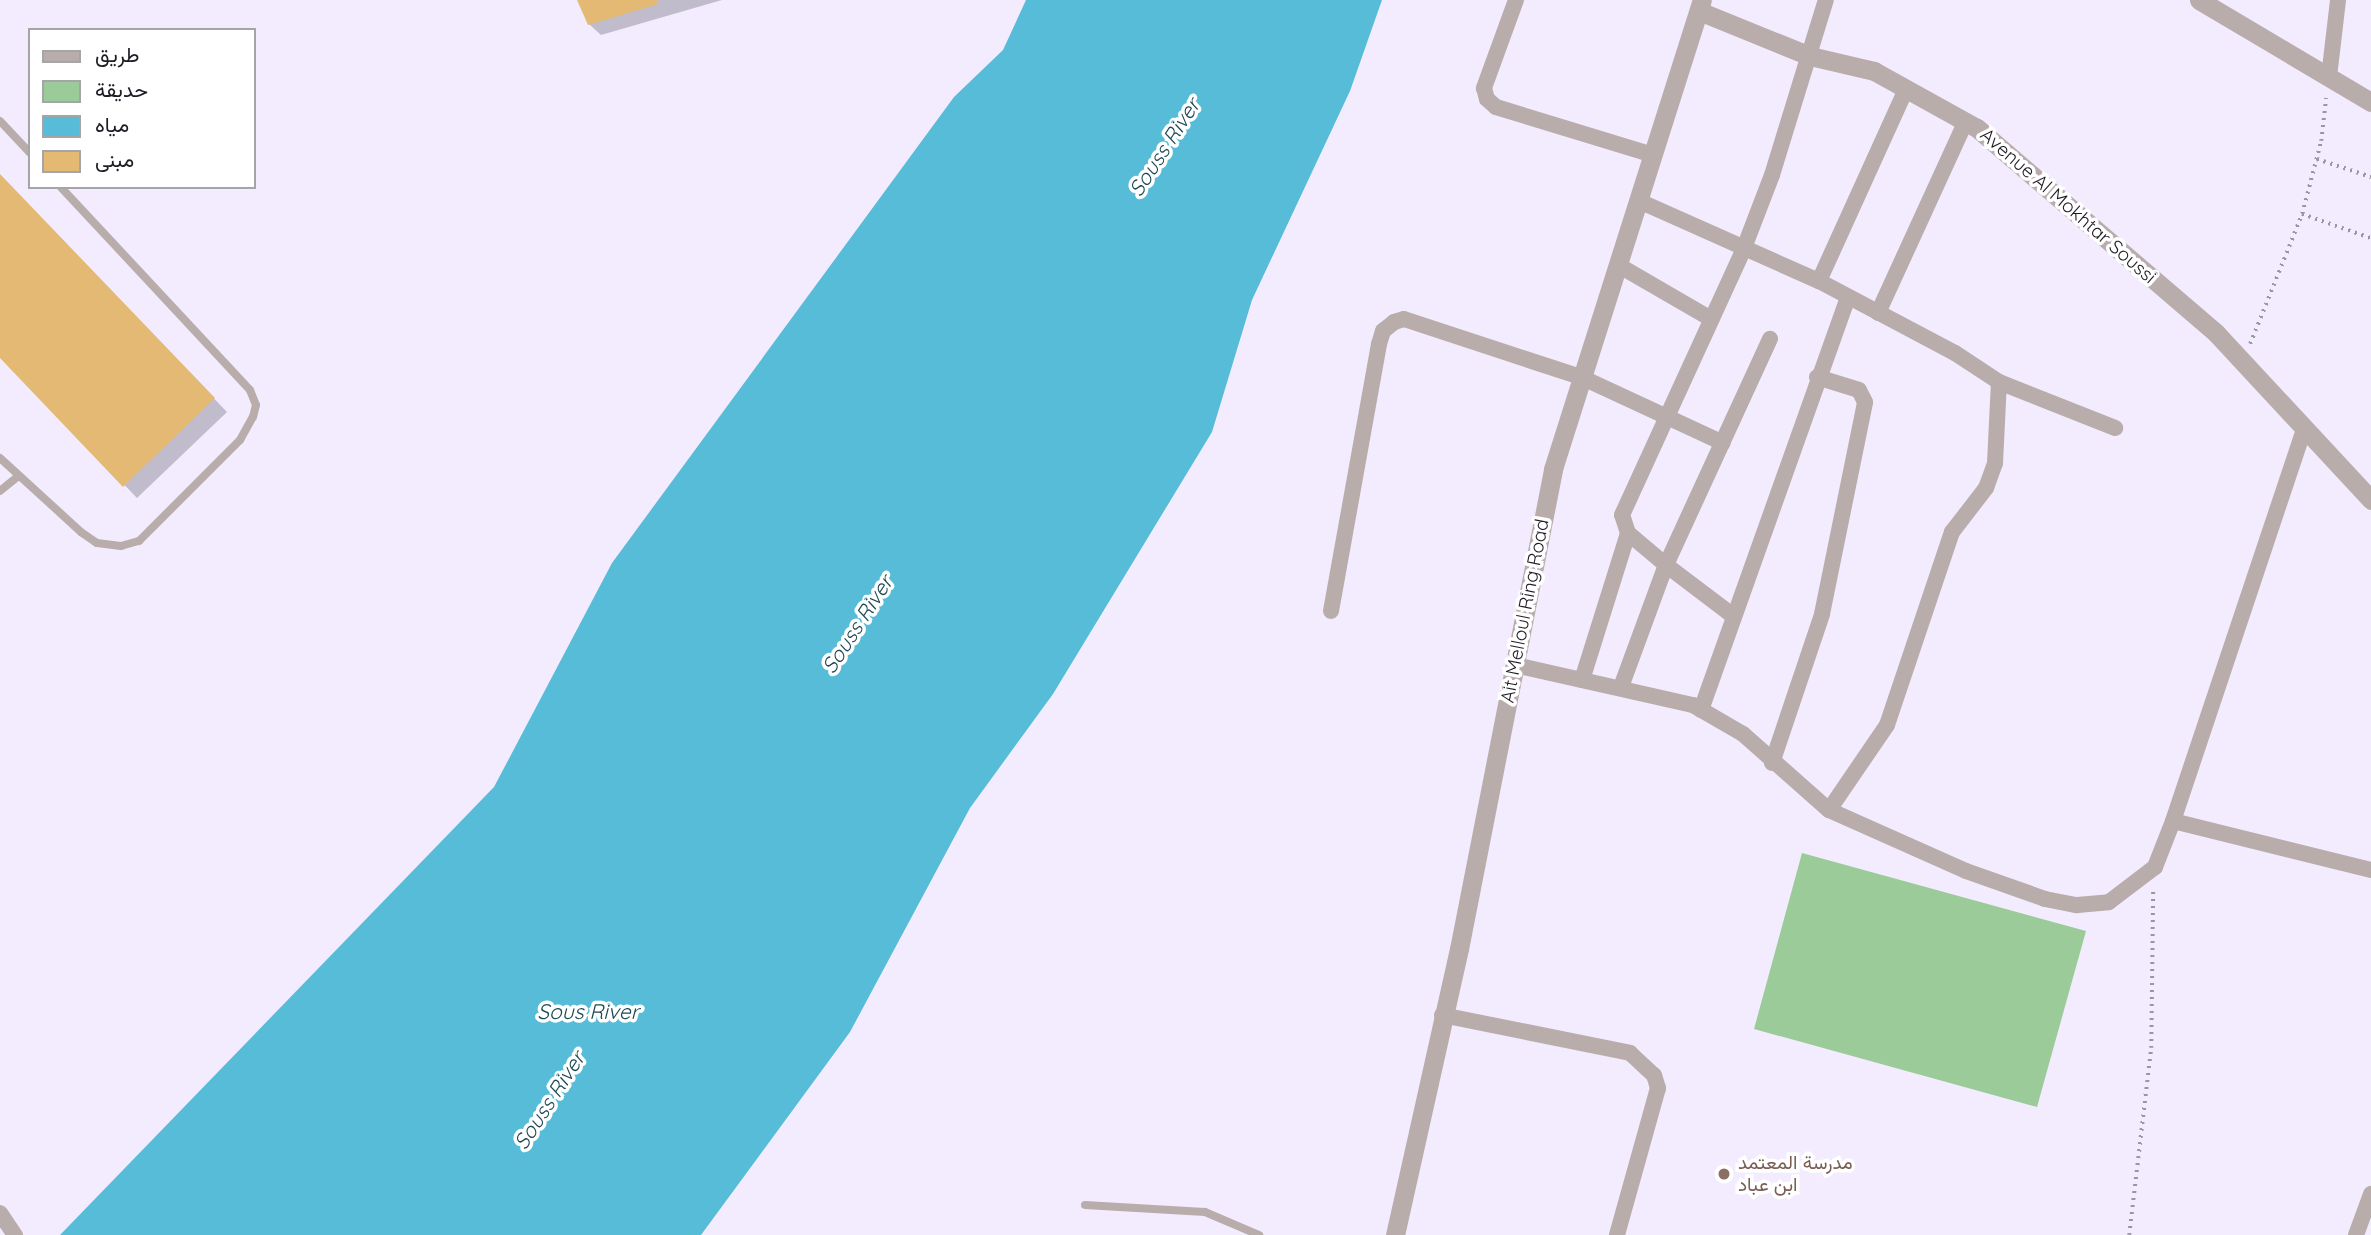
<!DOCTYPE html>
<html>
<head>
<meta charset="utf-8">
<style>
	body { margin:0 }
	#map { position:relative; width:2371px; height:1235px; overflow:hidden; background:#f2ecfe; font-family:Quicksand,Vazirmatn,sans-serif }
	div>[style] { position:absolute }
	[style*='--x'] { left:calc(var(--x)*1px); top:calc(var(--y)*1px); width:calc(var(--w)*1px); rotate:calc(var(--a)*1deg) }
	.green>* { inset:0; background:#9bcb98 }
	.water>* { inset:0; background:#57bcd7 }
	.shadow>* { inset:0; background:#0003 }
	.building>* { inset:0; background:#e3b973 }
	.path>* { height:3.5px; margin-top:-1.75px; transform-origin:0; background:repeating-linear-gradient(90deg,#9995a3 0 2px,transparent 0 7px) }
	.service>* { height:8px; margin:-4px; padding:0 4px; transform-origin:4px; border-radius:4px; background:#b9adac }
	.minor>* { height:16px; margin:-8px; padding:0 8px; transform-origin:8px; border-radius:8px; background:#b9adac }
	.tertiary>* { height:19px; margin:-9.5px; padding:0 9.5px; transform-origin:9.5px; border-radius:9.5px; background:#b9adac }
	.dots>* { width:19px; height:19px; translate:-50% -50%; box-sizing:border-box; border:4px solid #fff; border-radius:50% }
	span { translate:-50% -50%; white-space:nowrap; text-align:center; line-height:1.15; -webkit-text-stroke:7px #fff; paint-order:stroke }
	.street-label { font-size:19px; color:#1e1b23 }
	.education-label { font-size:19px; color:#785e54 }
	.left { translate:0 -50%; text-align:left }
	.water-label { font-size:21px; color:#1c4854; font-style:italic }
	.legend { position:absolute; left:28px; top:28px; width:228px; height:161px; box-sizing:border-box; background:#fff; border:2px solid #a5a4a7; margin:0; padding:9px 12px; list-style:none; font-size:21px; color:#1e1b23 }
	.legend li { display:flex; align-items:center; gap:14px; height:35px }
	.legend b { width:35px; border:2px solid #a5a4a7 }
</style>
</head>
<body>
<div id="map">
	<div class="green">
		<i style="clip-path:polygon(1802px 853px,2086px 931px,2037px 1107px,1754px 1029px)"></i>
	</div>
	<div class="water">
		<i style="clip-path:polygon(1026px 0,1382px 0,1350px 91px,1252px 300px,1212px 432px,1053px 694px,970px 808px,850px 1032px,701px 1235px,60px 1235px,494px 787px,612px 563px,954px 97px,1003px 50px)"></i>
	</div>
	<div class="shadow">
		<i style="clip-path:polygon(579px 0,722px 0,601px 35px,589px 24px)"></i>
		<i style="clip-path:polygon(0 176px,227px 412px,137px 498px,0 356px)"></i>
	</div>
	<div class="building">
		<i style="clip-path:polygon(577px 0,658px 0,658px 4px,588px 25px)"></i>
		<i style="clip-path:polygon(0 174px,215px 398px,123px 487px,0 358px)"></i>
	</div>
	<div class="path">
		<i style="--x:2317;--y:159;--w:57;--a:18.4"></i>
		<i style="--x:2302;--y:214;--w:73;--a:19.2"></i>
		<i style="--x:2250;--y:344;--w:140;--a:-68.2"></i>
		<i style="--x:2302;--y:214;--w:75;--a:-75.4"></i>
		<i style="--x:2321;--y:141;--w:43;--a:-83.4"></i>
		<i style="--x:2129;--y:1235;--w:188;--a:-83.3"></i>
		<i style="--x:2151;--y:1048;--w:158;--a:-89.3"></i>
	</div>
	<div class="service">
		<i style="--x:0;--y:121;--w:44;--a:46.8"></i>
		<i style="--x:0;--y:458;--w:110;--a:42.4"></i>
		<i style="--x:81;--y:532;--w:19;--a:35"></i>
		<i style="--x:97;--y:543;--w:24;--a:7"></i>
		<i style="--x:121;--y:546;--w:19;--a:-16"></i>
		<i style="--x:139;--y:541;--w:143;--a:-45"></i>
		<i style="--x:240;--y:440;--w:26;--a:-61"></i>
		<i style="--x:253;--y:417;--w:12;--a:-76"></i>
		<i style="--x:256;--y:405;--w:16;--a:-112"></i>
		<i style="--x:250;--y:390;--w:277;--a:-133"></i>
		<i style="--x:0;--y:491;--w:22;--a:-39"></i>
		<i style="--x:1085;--y:1205;--w:120;--a:3.3"></i>
		<i style="--x:1205;--y:1212;--w:59;--a:23.1"></i>
	</div>
	<div class="minor">
		<i style="--x:1516;--y:0;--w:94;--a:110"></i>
		<i style="--x:1484;--y:88;--w:11;--a:75"></i>
		<i style="--x:1487;--y:99;--w:12;--a:42"></i>
		<i style="--x:1496;--y:107;--w:164;--a:17"></i>
		<i style="--x:2329;--y:77;--w:78;--a:-83.3"></i>
		<i style="--x:1639;--y:201;--w:197;--a:24"></i>
		<i style="--x:1819;--y:281;--w:154;--a:27.9"></i>
		<i style="--x:1955;--y:353;--w:53;--a:33.4"></i>
		<i style="--x:1999;--y:382;--w:125;--a:21.6"></i>
		<i style="--x:1618;--y:265;--w:108;--a:30.1"></i>
		<i style="--x:1819;--y:281;--w:211;--a:-65.6"></i>
		<i style="--x:1878;--y:313;--w:211;--a:-65.4"></i>
		<i style="--x:1331;--y:611;--w:271;--a:-79.8"></i>
		<i style="--x:1379;--y:344;--w:14;--a:-73"></i>
		<i style="--x:1383;--y:331;--w:14;--a:-39"></i>
		<i style="--x:1394;--y:322;--w:10;--a:-17"></i>
		<i style="--x:1404;--y:319;--w:188;--a:18.2"></i>
		<i style="--x:1583;--y:378;--w:154;--a:24.9"></i>
		<i style="--x:1732;--y:615;--w:83;--a:-142.9"></i>
		<i style="--x:1666;--y:565;--w:249;--a:-65.3"></i>
		<i style="--x:1515;--y:665;--w:182;--a:12.7"></i>
		<i style="--x:1693;--y:705;--w:58;--a:30.1"></i>
		<i style="--x:1743;--y:734;--w:115;--a:41.5"></i>
		<i style="--x:1829;--y:810;--w:150;--a:24"></i>
		<i style="--x:1966;--y:871;--w:84;--a:19.5"></i>
		<i style="--x:2045;--y:899;--w:33;--a:11"></i>
		<i style="--x:2077;--y:905;--w:32;--a:-5"></i>
		<i style="--x:2109;--y:902;--w:58;--a:-37.3"></i>
		<i style="--x:2155;--y:867;--w:49;--a:-68.6"></i>
		<i style="--x:2173;--y:821;--w:204;--a:13.9"></i>
		<i style="--x:1582;--y:680;--w:154;--a:-72.6"></i>
		<i style="--x:1621;--y:687;--w:130;--a:-69.8"></i>
		<i style="--x:1666;--y:565;--w:50;--a:-139.9"></i>
		<i style="--x:1628;--y:533;--w:19;--a:-108"></i>
		<i style="--x:1622;--y:515;--w:294;--a:-65.4"></i>
		<i style="--x:1744;--y:248;--w:78;--a:-69"></i>
		<i style="--x:1772;--y:175;--w:183;--a:-72.9"></i>
		<i style="--x:1701;--y:710;--w:438;--a:-70.4"></i>
		<i style="--x:1772;--y:763;--w:157;--a:-71.4"></i>
		<i style="--x:1822;--y:614;--w:216;--a:-78.5"></i>
		<i style="--x:1865;--y:402;--w:13;--a:-117"></i>
		<i style="--x:1859;--y:390;--w:44;--a:-162.8"></i>
		<i style="--x:1829;--y:810;--w:103;--a:-55.7"></i>
		<i style="--x:1887;--y:725;--w:204;--a:-71.4"></i>
		<i style="--x:1952;--y:532;--w:56;--a:-52.3"></i>
		<i style="--x:1986;--y:488;--w:27;--a:-70"></i>
		<i style="--x:1995;--y:463;--w:81;--a:-87.2"></i>
		<i style="--x:2173;--y:821;--w:412;--a:-71.5"></i>
		<i style="--x:1442;--y:1015;--w:192;--a:11.4"></i>
		<i style="--x:1630;--y:1053;--w:33;--a:43"></i>
		<i style="--x:1654;--y:1075;--w:14;--a:73"></i>
		<i style="--x:1658;--y:1088;--w:153;--a:105.6"></i>
		<i style="--x:0;--y:1213;--w:27;--a:56"></i>
		<i style="--x:2356;--y:1235;--w:44;--a:-69.9"></i>
	</div>
	<div class="tertiary">
		<i style="--x:2199;--y:0;--w:200;--a:30.7"></i>
		<i style="--x:1699;--y:11;--w:120;--a:22.1"></i>
		<i style="--x:1810;--y:56;--w:66;--a:13.2"></i>
		<i style="--x:1874;--y:71;--w:118;--a:29"></i>
		<i style="--x:1977;--y:128;--w:315;--a:40.6"></i>
		<i style="--x:2216;--y:333;--w:228;--a:47.1"></i>
		<i style="--x:1395;--y:1235;--w:293;--a:-77.4"></i>
		<i style="--x:1459;--y:949;--w:489;--a:-78.9"></i>
		<i style="--x:1553;--y:469;--w:492;--a:-72.4"></i>
	</div>
	<div class="dots">
		<i style="left:1724px;top:1174px;background:#8d6e63"></i>
	</div>
	<div class="street-label">
		<span style="left:2068px;top:206px;rotate:41deg">Avenue Al Mokhtar Soussi</span>
		<span style="left:1525px;top:611px;rotate:-79deg">Ait Melloul Ring Road</span>
	</div>
	<div class="education-label">
		<span class="left" style="left:1738px;top:1174px">مدرسة المعتمد<br>ابن عباد</span>
	</div>
	<div class="water-label">
		<span style="left:1164px;top:147px;rotate:-57deg">Souss River</span>
		<span style="left:857px;top:624px;rotate:-57deg">Souss River</span>
		<span style="left:588px;top:1011px">Sous River</span>
		<span style="left:549px;top:1100px;rotate:-57deg">Souss River</span>
	</div>
	<ul class="legend">
	<li><b style="height:9px;background:#b9adac"></b>طريق</li>
	<li><b style="height:19px;background:#9bcb98"></b>حديقة</li>
	<li><b style="height:19px;background:#57bcd7"></b>مياه</li>
	<li><b style="height:19px;background:#e3b973"></b>مبنى</li>
	</ul>
</div>
</body>
</html>
